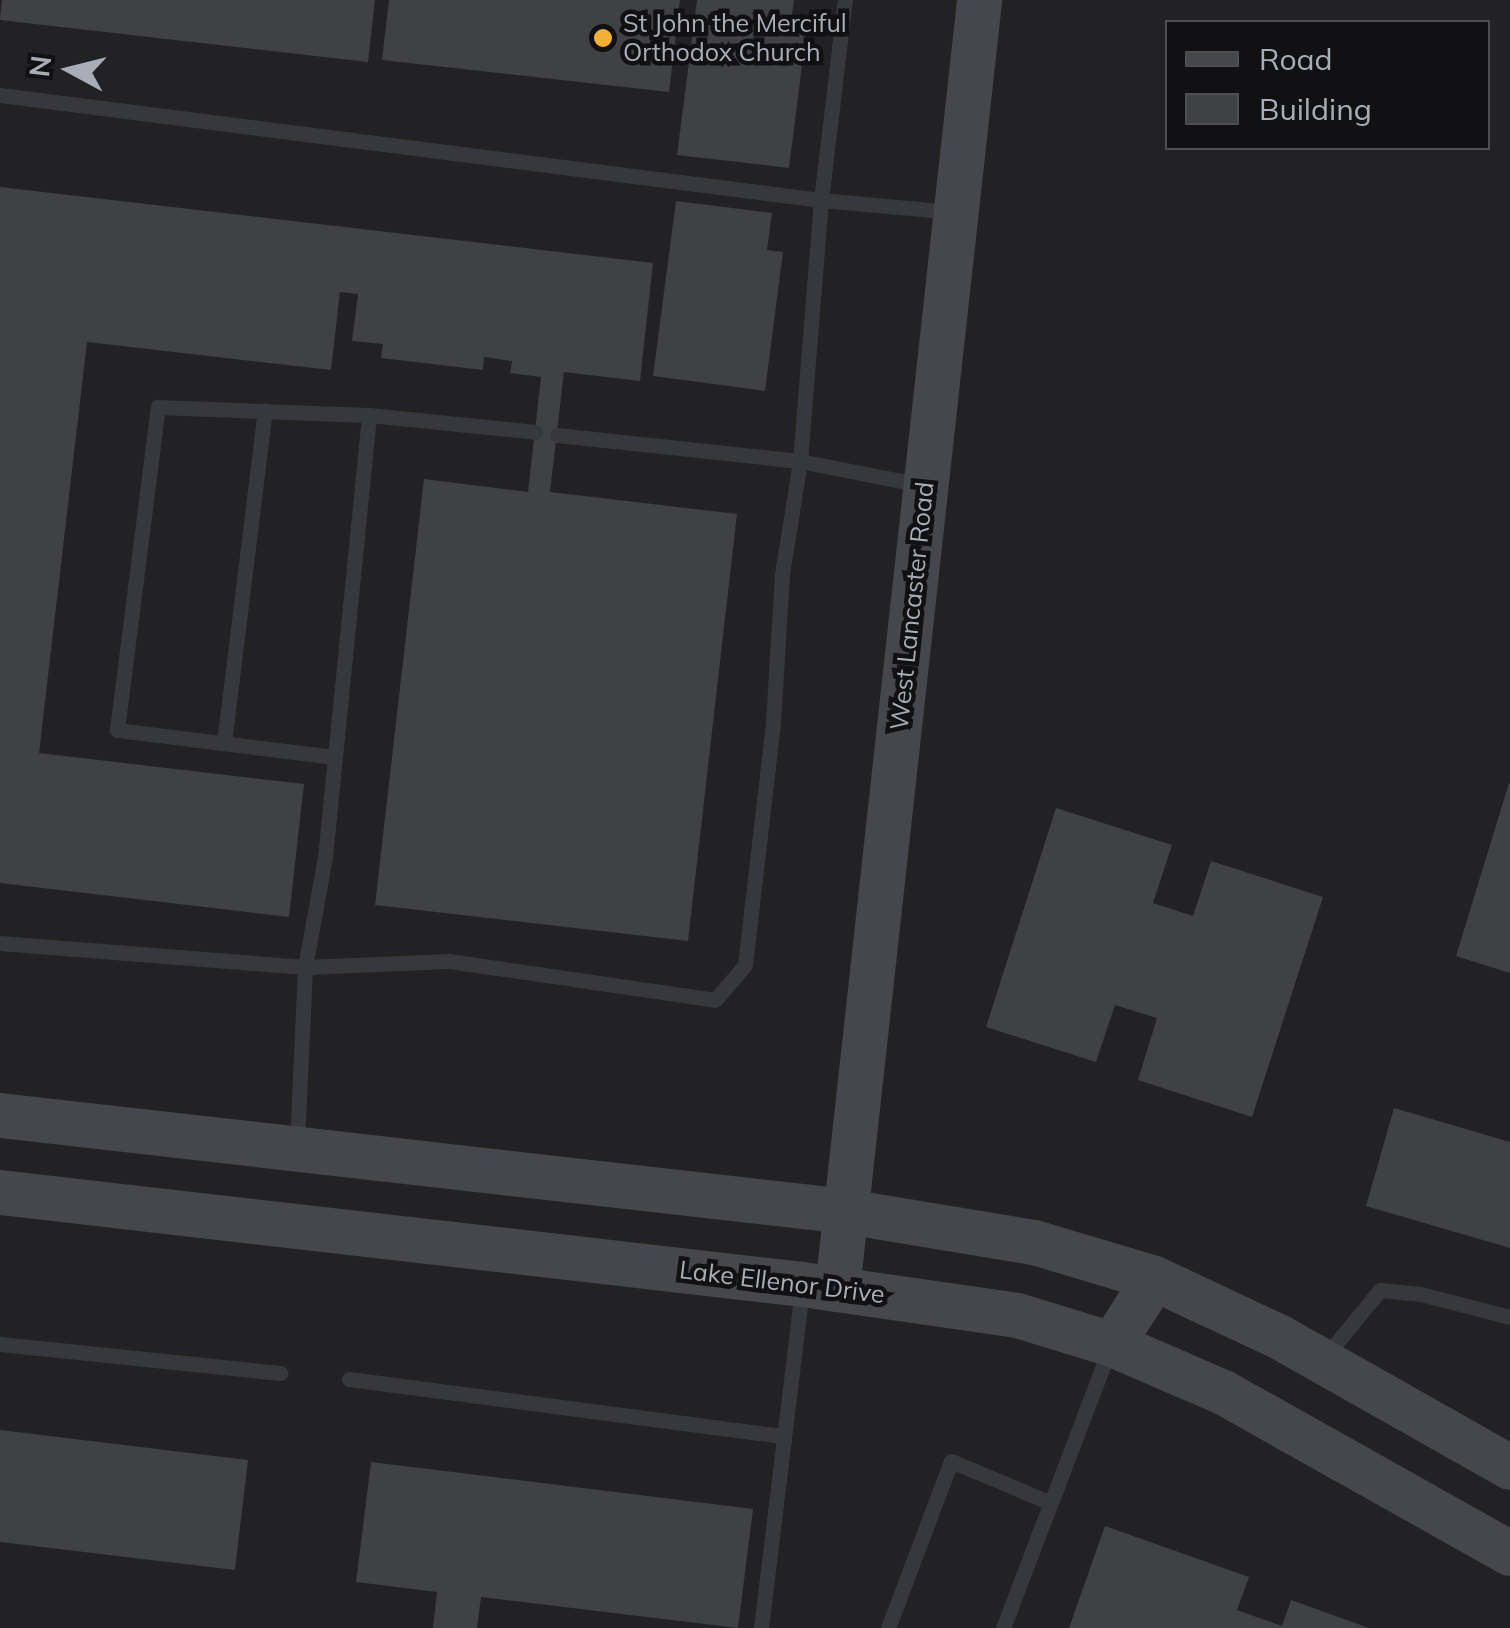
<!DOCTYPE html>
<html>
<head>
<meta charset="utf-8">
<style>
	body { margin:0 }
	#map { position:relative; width:1510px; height:1628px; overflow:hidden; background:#161618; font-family:Mulish,sans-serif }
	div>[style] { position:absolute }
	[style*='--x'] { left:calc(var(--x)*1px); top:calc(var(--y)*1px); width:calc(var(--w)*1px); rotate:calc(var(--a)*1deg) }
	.built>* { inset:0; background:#222225 }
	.building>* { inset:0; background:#404145 }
	.lane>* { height:15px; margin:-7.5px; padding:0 7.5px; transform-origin:7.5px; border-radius:7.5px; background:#37383d }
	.secondary>* { height:45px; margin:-22.5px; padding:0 22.5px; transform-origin:22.5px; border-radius:22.5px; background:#45474d }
	.dots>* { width:28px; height:28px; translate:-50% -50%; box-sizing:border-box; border:5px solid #111113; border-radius:50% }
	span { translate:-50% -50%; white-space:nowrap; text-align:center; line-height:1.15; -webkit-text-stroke:9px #111113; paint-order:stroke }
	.poi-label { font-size:25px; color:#a8adb8 }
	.left { translate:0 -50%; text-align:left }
	.street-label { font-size:25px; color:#a8adb8 }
	.legend { position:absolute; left:1165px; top:20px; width:325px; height:130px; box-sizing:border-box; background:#111113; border:2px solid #4d4f55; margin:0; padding:12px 18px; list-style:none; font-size:30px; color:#a8adb8 }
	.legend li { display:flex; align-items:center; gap:20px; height:50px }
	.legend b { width:50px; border:2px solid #4d4f55 }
	.north { position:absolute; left:20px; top:20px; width:100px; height:100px; -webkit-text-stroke:8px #111113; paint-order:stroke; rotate:277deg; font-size:28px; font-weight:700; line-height:40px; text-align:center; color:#a8adb8 }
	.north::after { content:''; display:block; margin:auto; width:35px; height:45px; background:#a8adb8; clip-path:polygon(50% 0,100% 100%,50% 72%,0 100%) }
</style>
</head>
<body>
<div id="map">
	<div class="built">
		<i style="clip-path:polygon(evenodd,0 0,1510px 0,1510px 1628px,0 1628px,0 0,1168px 22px,1488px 22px,1488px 148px,1168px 148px,1168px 22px)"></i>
	</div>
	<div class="building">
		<i style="clip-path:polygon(2px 0,375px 0,368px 62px,0 20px)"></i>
		<i style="clip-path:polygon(389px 0,680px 0,669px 92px,382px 60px)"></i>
		<i style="clip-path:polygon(697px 0,794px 0,791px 22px,807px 25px,789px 168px,677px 155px)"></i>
		<i style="clip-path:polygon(0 187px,653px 263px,640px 381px,564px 372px,550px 492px,737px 514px,688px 941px,375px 905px,424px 479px,528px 492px,541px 377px,510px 373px,512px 361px,484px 357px,483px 370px,381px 358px,383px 344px,352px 341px,358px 294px,340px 292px,331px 370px,87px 342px,39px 753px,304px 784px,289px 917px,0 883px)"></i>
		<i style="clip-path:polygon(676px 201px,772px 213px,767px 250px,783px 252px,765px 391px,653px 376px)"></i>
		<i style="clip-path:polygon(1509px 783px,1510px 784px,1510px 973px,1456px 956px)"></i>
		<i style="clip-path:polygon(1056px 808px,1172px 845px,1153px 903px,1193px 916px,1211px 861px,1323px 897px,1252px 1117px,1138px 1080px,1157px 1018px,1115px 1005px,1096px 1062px,986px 1027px)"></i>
		<i style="clip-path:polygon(1394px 1108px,1510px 1142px,1510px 1248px,1366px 1206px)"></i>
		<i style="clip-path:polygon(0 1430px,248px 1460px,235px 1570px,0 1542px)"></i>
		<i style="clip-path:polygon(371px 1462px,753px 1509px,738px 1628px,481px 1597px,477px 1628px,433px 1628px,437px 1592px,356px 1582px)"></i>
		<i style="clip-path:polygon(1105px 1526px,1249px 1577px,1237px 1610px,1282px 1626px,1291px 1600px,1369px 1628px,1069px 1628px)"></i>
	</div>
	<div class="lane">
		<i style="--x:0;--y:95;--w:828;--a:7.29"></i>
		<i style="--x:821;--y:200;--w:134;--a:5.2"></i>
		<i style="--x:557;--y:435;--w:244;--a:6.1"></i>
		<i style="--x:800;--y:461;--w:123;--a:11.2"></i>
		<i style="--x:224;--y:743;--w:335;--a:-83"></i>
		<i style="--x:334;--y:757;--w:219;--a:-172.9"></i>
		<i style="--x:117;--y:730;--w:326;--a:-82.8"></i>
		<i style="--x:158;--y:407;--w:211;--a:2.2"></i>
		<i style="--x:0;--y:943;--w:306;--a:4.5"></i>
		<i style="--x:305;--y:967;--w:144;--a:-2.4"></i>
		<i style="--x:449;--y:961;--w:269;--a:8.3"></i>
		<i style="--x:715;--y:1000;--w:46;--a:-49.4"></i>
		<i style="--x:745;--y:965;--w:245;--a:-83.4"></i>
		<i style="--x:773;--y:722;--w:148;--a:-86.5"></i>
		<i style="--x:782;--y:574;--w:114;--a:-80.9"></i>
		<i style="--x:800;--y:461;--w:262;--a:-85.4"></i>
		<i style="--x:821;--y:200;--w:201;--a:-83.2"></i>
		<i style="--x:297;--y:1144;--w:177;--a:-87.4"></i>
		<i style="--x:305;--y:967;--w:112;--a:-79.7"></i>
		<i style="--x:325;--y:857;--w:444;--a:-84.3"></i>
		<i style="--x:369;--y:415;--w:167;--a:5.8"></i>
		<i style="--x:0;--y:1344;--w:282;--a:5.9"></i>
		<i style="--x:1324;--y:1358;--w:88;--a:-50.5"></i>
		<i style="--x:1380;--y:1290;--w:41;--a:5.6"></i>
		<i style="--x:1421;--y:1294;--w:92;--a:14.5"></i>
		<i style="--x:349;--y:1379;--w:439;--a:7.5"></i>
		<i style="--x:761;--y:1628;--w:341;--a:-83.1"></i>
		<i style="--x:888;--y:1628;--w:178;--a:-69.3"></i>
		<i style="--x:951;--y:1461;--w:108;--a:22.8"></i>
		<i style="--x:1003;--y:1628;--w:300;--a:-69.1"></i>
	</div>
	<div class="secondary">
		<i style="--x:0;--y:1115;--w:851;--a:6.47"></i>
		<i style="--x:846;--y:1211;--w:191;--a:9.4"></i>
		<i style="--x:1034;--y:1242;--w:125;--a:16.7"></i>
		<i style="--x:1154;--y:1278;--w:139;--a:25.1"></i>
		<i style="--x:1280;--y:1337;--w:264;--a:29.5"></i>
		<i style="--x:0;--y:1192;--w:807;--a:6.54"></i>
		<i style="--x:802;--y:1284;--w:217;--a:8.2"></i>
		<i style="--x:1017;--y:1315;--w:99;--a:17"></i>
		<i style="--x:1112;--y:1344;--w:121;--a:23.4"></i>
		<i style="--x:1223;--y:1392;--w:329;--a:29.3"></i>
		<i style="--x:837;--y:1289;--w:1297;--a:-83.71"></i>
		<i style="--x:1112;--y:1344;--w:78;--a:-57.5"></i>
	</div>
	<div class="dots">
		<i style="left:603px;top:38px;background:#f2b134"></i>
	</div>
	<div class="poi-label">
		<span class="left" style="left:623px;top:38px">St John the Merciful<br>Orthodox Church</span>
	</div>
	<div class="street-label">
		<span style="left:912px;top:606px;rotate:-84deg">West Lancaster Road</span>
		<span style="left:782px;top:1282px;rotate:7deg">Lake Ellenor Drive</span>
	</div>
	<ul class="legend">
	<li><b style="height:12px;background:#45474d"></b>Road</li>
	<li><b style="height:28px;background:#404145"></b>Building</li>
	</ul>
	<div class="north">N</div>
</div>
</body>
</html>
